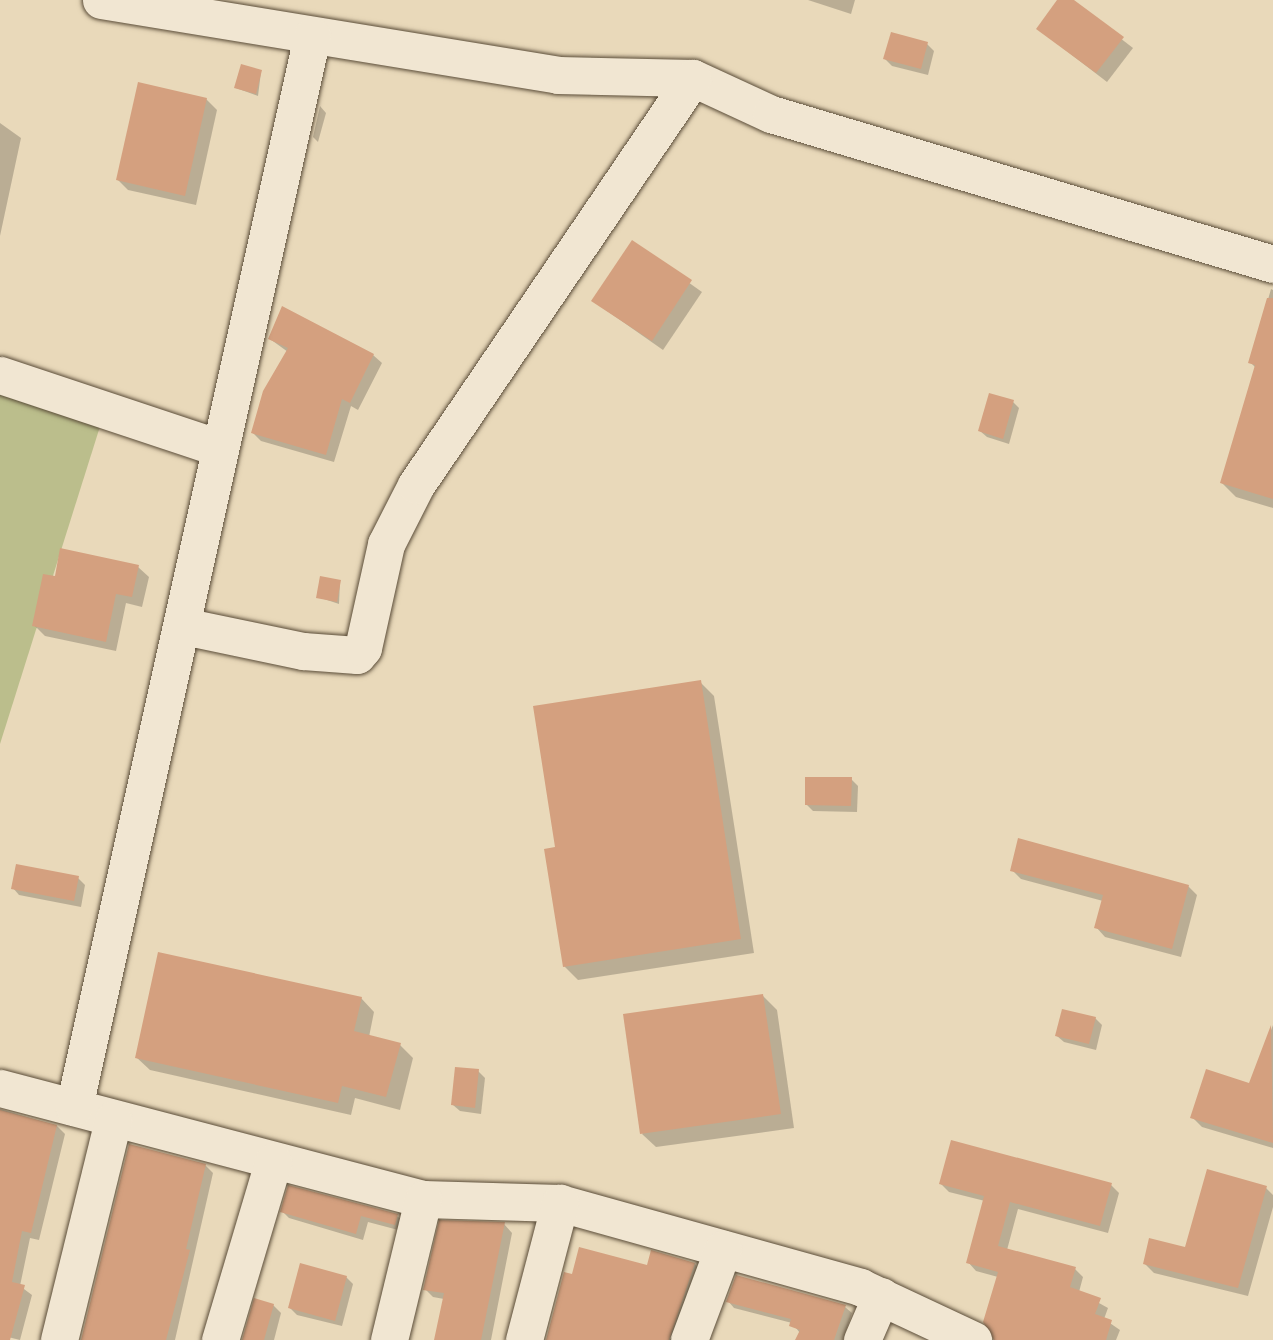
<!DOCTYPE html>
<html>
<head>
<meta charset="utf-8">
<style>
	body { margin:0 }
	#map { position:relative; width:1273px; height:1340px; overflow:hidden; background:#e9d9ba; font-family:"IM FELL Double Pica",serif }
	div>[style] { position:absolute }
	[style*='--x'] { left:calc(var(--x)*1px); top:calc(var(--y)*1px); width:calc(var(--w)*1px); rotate:calc(var(--a)*1deg) }
	.green>* { inset:0; background:#bbbe8c }
	.shadow>* { inset:0; background:#0003 }
	.building>* { inset:0; background:#d4a07f }
	.roads { filter:drop-shadow(0 0 2px #5a4c38) drop-shadow(0 0 2px #5a4c38) }
	.minor>* { height:37px; margin:-18.5px; padding:0 18.5px; transform-origin:18.5px; border-radius:18.5px; background:#f1e6d2 }
	span { translate:-50% -50%; white-space:nowrap; text-align:center; line-height:1.15; -webkit-text-stroke:6px #f1e6d2; paint-order:stroke }
</style>
</head>
<body>
<div id="map">
	<div class="green">
		<i style="clip-path:polygon(0 386px,103px 417px,0 744px)"></i>
	</div>
	<div class="shadow">
		<i style="clip-path:polygon(808px 0,855px 0,851px 14px)"></i>
		<i style="clip-path:polygon(1060px 0,1071px 0,1133px 48px,1107px 82px,1038px 29px)"></i>
		<i style="clip-path:polygon(927px 44px,934px 51px,928px 75px,892px 66px,885px 59px)"></i>
		<i style="clip-path:polygon(261px 72px,258px 96px,236px 88px)"></i>
		<i style="clip-path:polygon(206px 99px,217px 110px,196px 205px,128px 190px,118px 180px)"></i>
		<i style="clip-path:polygon(320px 106px,326px 113px,318px 142px,313px 137px)"></i>
		<i style="clip-path:polygon(0 123px,21px 138px,0 236px)"></i>
		<i style="clip-path:polygon(633px 243px,702px 292px,663px 350px,593px 301px)"></i>
		<i style="clip-path:polygon(1271px 289px,1273px 290px,1273px 508px,1236px 497px,1222px 483px,1256px 368px,1250px 362px)"></i>
		<i style="clip-path:polygon(270px 339px,373px 355px,382px 363px,358px 410px,351px 406px,334px 462px,261px 441px,253px 433px,288px 352px)"></i>
		<i style="clip-path:polygon(1013px 402px,1019px 408px,1009px 444px,987px 437px,980px 431px)"></i>
		<i style="clip-path:polygon(138px 567px,149px 577px,142px 607px,126px 603px,116px 651px,45px 636px,34px 625px,56px 578px)"></i>
		<i style="clip-path:polygon(340px 582px,339px 604px,318px 597px)"></i>
		<i style="clip-path:polygon(700px 682px,714px 696px,754px 953px,578px 980px,564px 966px,557px 849px)"></i>
		<i style="clip-path:polygon(851px 779px,858px 786px,857px 812px,813px 811px,806px 804px)"></i>
		<i style="clip-path:polygon(1012px 870px,1188px 886px,1197px 895px,1181px 957px,1105px 937px,1096px 927px,1103px 901px,1021px 879px)"></i>
		<i style="clip-path:polygon(78px 878px,85px 885px,81px 907px,19px 895px,13px 888px)"></i>
		<i style="clip-path:polygon(763px 996px,777px 1010px,794px 1128px,656px 1147px,642px 1134px)"></i>
		<i style="clip-path:polygon(361px 998px,374px 1012px,369px 1037px,400px 1045px,413px 1058px,400px 1110px,355px 1098px,351px 1115px,150px 1070px,136px 1057px)"></i>
		<i style="clip-path:polygon(1095px 1018px,1102px 1025px,1096px 1050px,1064px 1042px,1057px 1036px)"></i>
		<i style="clip-path:polygon(1273px 1025px,1273px 1148px,1202px 1127px,1192px 1117px,1250px 1085px)"></i>
		<i style="clip-path:polygon(478px 1071px,485px 1078px,481px 1114px,460px 1111px,453px 1105px)"></i>
		<i style="clip-path:polygon(0 1109px,57px 1126px,65px 1134px,39px 1240px,30px 1238px,20px 1286px,32px 1295px,20px 1340px,0 1335px)"></i>
		<i style="clip-path:polygon(205px 1165px,213px 1173px,175px 1340px,82px 1340px)"></i>
		<i style="clip-path:polygon(941px 1184px,1111px 1185px,1119px 1193px,1108px 1233px,1018px 1209px,1007px 1250px,1075px 1269px,1083px 1277px,1079px 1292px,1108px 1308px,1104px 1319px,1120px 1330px,1116px 1340px,995px 1340px,998px 1277px,976px 1271px,968px 1262px,985px 1201px,949px 1192px)"></i>
		<i style="clip-path:polygon(1266px 1188px,1273px 1195px,1273px 1207px,1248px 1296px,1154px 1273px,1145px 1264px,1187px 1250px)"></i>
		<i style="clip-path:polygon(282px 1211px,397px 1216px,404px 1222px,402px 1231px,368px 1222px,363px 1240px,289px 1218px)"></i>
		<i style="clip-path:polygon(504px 1224px,512px 1233px,491px 1340px,436px 1340px,444px 1299px,433px 1297px,425px 1289px)"></i>
		<i style="clip-path:polygon(695px 1264px,704px 1274px,679px 1340px,548px 1340px,573px 1276px)"></i>
		<i style="clip-path:polygon(346px 1277px,353px 1284px,342px 1326px,297px 1315px,290px 1308px)"></i>
		<i style="clip-path:polygon(728px 1301px,845px 1307px,852px 1313px,843px 1340px,797px 1340px,800px 1333px,792px 1323px,734px 1308px)"></i>
		<i style="clip-path:polygon(273px 1305px,281px 1313px,274px 1340px,244px 1340px)"></i>
	</div>
	<div class="building">
		<i style="clip-path:polygon(1057px 0,1074px 0,1124px 37px,1096px 73px,1036px 29px)"></i>
		<i style="clip-path:polygon(891px 32px,928px 42px,921px 69px,883px 59px)"></i>
		<i style="clip-path:polygon(241px 64px,262px 70px,256px 94px,234px 88px)"></i>
		<i style="clip-path:polygon(138px 82px,207px 98px,185px 196px,116px 180px)"></i>
		<i style="clip-path:polygon(632px 240px,692px 280px,652px 341px,591px 301px)"></i>
		<i style="clip-path:polygon(1267px 298px,1273px 298px,1273px 499px,1220px 483px,1255px 365px,1248px 363px)"></i>
		<i style="clip-path:polygon(282px 306px,374px 354px,350px 403px,342px 399px,326px 455px,251px 433px,263px 391px,288px 348px,268px 339px)"></i>
		<i style="clip-path:polygon(989px 393px,1014px 400px,1003px 439px,978px 431px)"></i>
		<i style="clip-path:polygon(60px 548px,139px 565px,132px 597px,116px 594px,106px 642px,32px 626px,43px 574px,55px 576px)"></i>
		<i style="clip-path:polygon(320px 576px,341px 580px,337px 602px,316px 598px)"></i>
		<i style="clip-path:polygon(701px 680px,741px 939px,563px 967px,544px 849px,555px 847px,533px 706px)"></i>
		<i style="clip-path:polygon(805px 777px,852px 777px,851px 806px,805px 805px)"></i>
		<i style="clip-path:polygon(1018px 838px,1189px 885px,1172px 949px,1094px 928px,1103px 895px,1010px 871px)"></i>
		<i style="clip-path:polygon(16px 864px,79px 876px,74px 901px,11px 889px)"></i>
		<i style="clip-path:polygon(158px 952px,362px 997px,354px 1031px,401px 1043px,386px 1097px,342px 1086px,338px 1103px,135px 1058px)"></i>
		<i style="clip-path:polygon(763px 994px,781px 1114px,640px 1134px,623px 1014px)"></i>
		<i style="clip-path:polygon(1062px 1009px,1096px 1017px,1089px 1044px,1055px 1036px)"></i>
		<i style="clip-path:polygon(1271px 1025px,1273px 1143px,1190px 1118px,1206px 1069px,1249px 1083px)"></i>
		<i style="clip-path:polygon(455px 1067px,479px 1069px,475px 1108px,451px 1105px)"></i>
		<i style="clip-path:polygon(0 1110px,57px 1125px,31px 1233px,22px 1231px,12px 1282px,25px 1285px,10px 1340px,0 1340px)"></i>
		<i style="clip-path:polygon(951px 1140px,1112px 1183px,1100px 1226px,1010px 1202px,998px 1246px,1076px 1267px,1070px 1287px,1101px 1298px,1095px 1314px,1112px 1320px,1106px 1340px,994px 1340px,983px 1322px,998px 1272px,966px 1263px,984px 1196px,939px 1184px)"></i>
		<i style="clip-path:polygon(129px 1144px,206px 1164px,186px 1249px,190px 1250px,166px 1340px,81px 1340px)"></i>
		<i style="clip-path:polygon(1207px 1169px,1267px 1186px,1238px 1288px,1143px 1264px,1149px 1238px,1185px 1247px)"></i>
		<i style="clip-path:polygon(288px 1185px,398px 1214px,395px 1225px,361px 1216px,356px 1234px,280px 1212px)"></i>
		<i style="clip-path:polygon(439px 1220px,505px 1222px,481px 1340px,434px 1340px,444px 1293px,423px 1290px)"></i>
		<i style="clip-path:polygon(579px 1247px,647px 1265px,651px 1250px,695px 1263px,669px 1340px,546px 1340px,564px 1272px,572px 1274px)"></i>
		<i style="clip-path:polygon(300px 1263px,347px 1276px,335px 1321px,288px 1308px)"></i>
		<i style="clip-path:polygon(736px 1275px,846px 1305px,834px 1340px,795px 1340px,800px 1330px,789px 1326px,791px 1319px,726px 1302px)"></i>
		<i style="clip-path:polygon(254px 1298px,274px 1304px,264px 1340px,242px 1340px)"></i>
	</div>
	<div class="roads">
		<div class="minor">
			<i style="--x:101;--y:0;--w:463;--a:9.3"></i>
			<i style="--x:558;--y:75;--w:135;--a:1.3"></i>
			<i style="--x:693;--y:78;--w:86;--a:24.8"></i>
			<i style="--x:771;--y:114;--w:524;--a:16.64"></i>
			<i style="--x:0;--y:375;--w:231;--a:18.4"></i>
			<i style="--x:183;--y:626;--w:123;--a:11.8"></i>
			<i style="--x:303;--y:651;--w:54;--a:4.2"></i>
			<i style="--x:357;--y:655;--w:9;--a:-49"></i>
			<i style="--x:363;--y:648;--w:107;--a:-77.5"></i>
			<i style="--x:386;--y:544;--w:66;--a:-63"></i>
			<i style="--x:416;--y:485;--w:492;--a:-55.8"></i>
			<i style="--x:0;--y:1088;--w:437;--a:14.7"></i>
			<i style="--x:423;--y:1199;--w:137;--a:1.7"></i>
			<i style="--x:560;--y:1203;--w:312;--a:15.6"></i>
			<i style="--x:860;--y:1287;--w:125;--a:25.1"></i>
			<i style="--x:74;--y:1107;--w:1097;--a:-77.47"></i>
			<i style="--x:59;--y:1340;--w:227;--a:-76.2"></i>
			<i style="--x:220;--y:1340;--w:186;--a:-73.4"></i>
			<i style="--x:389;--y:1340;--w:145;--a:-76.4"></i>
			<i style="--x:524;--y:1340;--w:142;--a:-75.3"></i>
			<i style="--x:689;--y:1340;--w:97;--a:-69.5"></i>
			<i style="--x:862;--y:1340;--w:48;--a:-66.6"></i>
		</div>
	</div>
</div>
</body>
</html>
